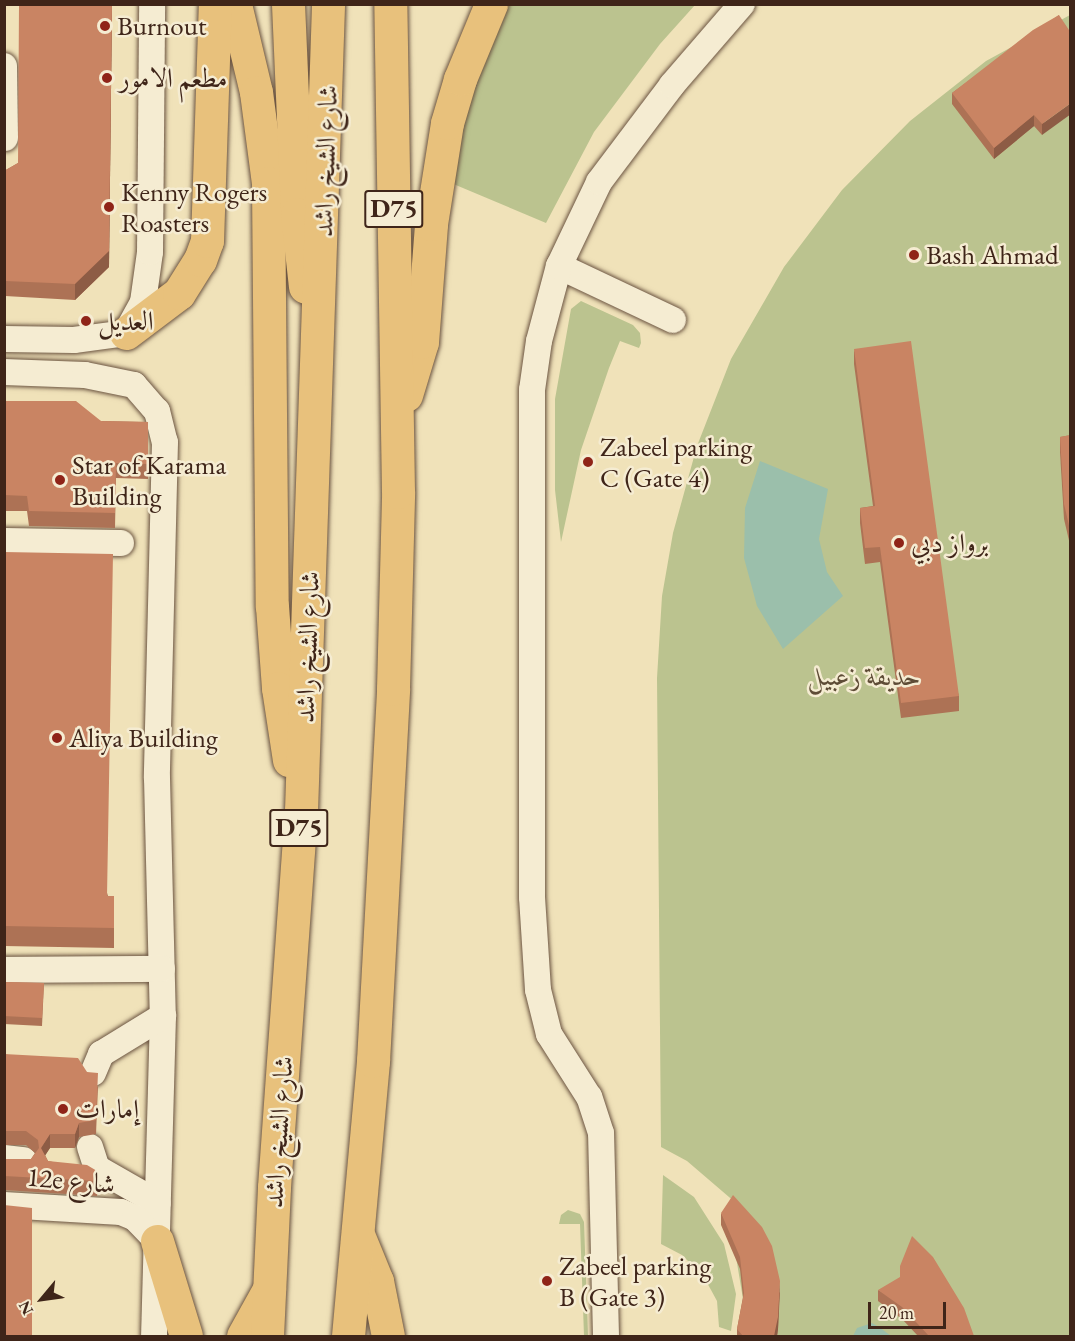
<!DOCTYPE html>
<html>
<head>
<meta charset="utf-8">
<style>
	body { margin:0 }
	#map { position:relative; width:1075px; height:1341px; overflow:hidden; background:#f0e2b9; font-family:"EB Garamond",Amiri,serif }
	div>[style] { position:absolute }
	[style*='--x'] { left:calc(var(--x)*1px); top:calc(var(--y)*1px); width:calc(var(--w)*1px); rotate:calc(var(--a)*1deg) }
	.green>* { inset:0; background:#bbc38f }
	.water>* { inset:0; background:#9bbfab }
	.roads { filter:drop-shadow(0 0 2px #6b5441) drop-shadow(0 0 2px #6b5441) }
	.minor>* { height:26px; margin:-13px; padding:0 13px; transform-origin:13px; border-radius:13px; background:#f5ecd2 }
	.major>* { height:33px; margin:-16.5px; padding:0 16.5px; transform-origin:16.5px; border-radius:16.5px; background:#e8c17c }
	.highway>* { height:33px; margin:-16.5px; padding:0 16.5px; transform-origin:16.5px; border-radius:16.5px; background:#e8c17c }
	.wall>* { inset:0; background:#ad7255 }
	.shaded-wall>* { inset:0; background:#8d5c45 }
	.building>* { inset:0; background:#c98463 }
	.dots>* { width:16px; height:16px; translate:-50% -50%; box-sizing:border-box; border:3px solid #f5ecd2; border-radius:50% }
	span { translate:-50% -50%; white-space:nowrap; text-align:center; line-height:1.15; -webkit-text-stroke:5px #f5ecd2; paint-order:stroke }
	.shield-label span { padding:2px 4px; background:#f5ecd2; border:2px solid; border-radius:4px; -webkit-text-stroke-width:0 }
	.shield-label { font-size:26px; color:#3f2519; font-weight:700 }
	.poi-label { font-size:27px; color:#3f2519 }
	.left { translate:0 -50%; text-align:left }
	.street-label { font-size:27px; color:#3f2519 }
	.park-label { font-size:27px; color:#5e4c36; font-style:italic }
	.frame { position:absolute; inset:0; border:6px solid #3f2519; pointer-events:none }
	.north { position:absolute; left:12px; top:1269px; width:60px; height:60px; -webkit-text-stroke:4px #f5ecd2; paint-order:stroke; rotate:241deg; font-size:16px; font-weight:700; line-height:24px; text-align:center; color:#3f2519 }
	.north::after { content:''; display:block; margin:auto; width:21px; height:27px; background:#3f2519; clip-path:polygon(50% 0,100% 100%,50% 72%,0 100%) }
	.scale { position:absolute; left:868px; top:1302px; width:78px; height:27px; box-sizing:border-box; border:3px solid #3f2519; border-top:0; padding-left:8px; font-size:18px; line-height:21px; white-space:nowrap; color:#3f2519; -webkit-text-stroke:4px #f5ecd2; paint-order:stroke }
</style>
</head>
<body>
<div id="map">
	<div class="green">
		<i style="clip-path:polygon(505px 5px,695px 5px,660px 44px,594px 132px,546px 223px,451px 183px,457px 138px,479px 64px)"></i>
		<i style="clip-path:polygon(1070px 15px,1070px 1336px,738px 1336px,744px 1305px,735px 1251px,736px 1203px,687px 1161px,661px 1147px,657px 678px,662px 596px,673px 533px,697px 446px,731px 359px,784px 267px,842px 190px,910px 121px,986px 61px)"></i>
		<i style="clip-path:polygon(581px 301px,633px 325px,640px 333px,641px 343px,639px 348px,620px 341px,609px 368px,581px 450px,561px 542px,555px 490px,555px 399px,571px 309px)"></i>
		<i style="clip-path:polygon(663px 1175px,694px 1197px,724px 1244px,736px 1294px,731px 1331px,719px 1327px,717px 1301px,704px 1277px,682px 1255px,661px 1244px)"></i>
		<i style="clip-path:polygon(568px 1210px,580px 1214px,584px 1222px,588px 1336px,584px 1336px,580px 1224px,559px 1224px,561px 1215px)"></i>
	</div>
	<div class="water">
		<i style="clip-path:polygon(760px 461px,828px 489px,819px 539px,827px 572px,843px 596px,783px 649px,757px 606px,744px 558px,745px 508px)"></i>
		<i style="clip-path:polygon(872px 1323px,879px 1327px,891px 1336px,853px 1336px,857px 1328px)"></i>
	</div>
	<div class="roads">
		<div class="minor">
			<i style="--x:4;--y:66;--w:72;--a:89.2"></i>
			<i style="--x:559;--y:266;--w:126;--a:25.3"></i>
			<i style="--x:4;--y:339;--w:70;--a:0.8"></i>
			<i style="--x:74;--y:340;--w:52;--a:-7.7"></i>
			<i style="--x:126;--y:333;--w:35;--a:-61"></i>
			<i style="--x:143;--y:302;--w:50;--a:-82"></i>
			<i style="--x:150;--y:252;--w:248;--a:-89.5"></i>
			<i style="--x:4;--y:372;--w:81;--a:2.1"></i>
			<i style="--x:85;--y:375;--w:50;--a:11.5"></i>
			<i style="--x:134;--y:385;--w:35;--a:49"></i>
			<i style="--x:157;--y:411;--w:32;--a:76"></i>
			<i style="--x:165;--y:442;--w:336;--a:91.4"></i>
			<i style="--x:157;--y:778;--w:238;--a:88.6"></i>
			<i style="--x:163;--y:1016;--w:320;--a:91.6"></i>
			<i style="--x:4;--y:541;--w:117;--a:1"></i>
			<i style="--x:4;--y:970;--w:158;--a:-0.4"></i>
			<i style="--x:93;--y:1073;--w:21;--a:-67"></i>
			<i style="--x:101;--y:1054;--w:73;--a:-31.5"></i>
			<i style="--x:90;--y:1147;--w:22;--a:72"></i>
			<i style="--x:97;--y:1168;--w:70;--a:29.8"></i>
			<i style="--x:4;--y:1158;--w:20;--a:6"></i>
			<i style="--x:4;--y:1205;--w:117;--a:3.4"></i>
			<i style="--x:121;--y:1212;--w:15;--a:23"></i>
			<i style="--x:135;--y:1218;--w:32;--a:46"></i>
			<i style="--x:606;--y:1336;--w:203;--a:-91.4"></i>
			<i style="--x:601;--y:1133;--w:38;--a:-108"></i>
			<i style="--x:589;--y:1097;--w:75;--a:-122.4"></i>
			<i style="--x:549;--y:1034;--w:45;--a:-104"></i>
			<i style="--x:538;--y:990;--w:93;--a:-93.7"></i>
			<i style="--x:532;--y:897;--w:507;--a:-90"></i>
			<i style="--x:532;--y:390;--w:49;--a:-81.9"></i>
			<i style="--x:539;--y:341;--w:78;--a:-75.1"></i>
			<i style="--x:559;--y:266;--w:93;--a:-64.5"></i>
			<i style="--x:599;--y:182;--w:121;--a:-53"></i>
			<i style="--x:672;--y:85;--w:107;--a:-49.2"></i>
		</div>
		<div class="major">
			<i style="--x:359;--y:1237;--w:48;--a:67.8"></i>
			<i style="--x:377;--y:1281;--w:56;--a:78.7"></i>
			<i style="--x:157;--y:1241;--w:99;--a:73"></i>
			<i style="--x:243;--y:1336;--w:54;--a:-61"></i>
		</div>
		<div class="highway">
			<i style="--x:235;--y:4;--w:90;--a:76.6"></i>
			<i style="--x:256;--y:92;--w:92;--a:82.5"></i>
			<i style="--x:268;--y:183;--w:423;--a:89.5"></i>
			<i style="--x:272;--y:606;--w:82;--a:85.8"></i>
			<i style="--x:278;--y:688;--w:73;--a:81.3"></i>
			<i style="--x:288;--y:4;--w:210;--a:87.5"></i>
			<i style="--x:297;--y:214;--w:73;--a:83.7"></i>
			<i style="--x:126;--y:333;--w:66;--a:-37"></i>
			<i style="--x:179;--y:293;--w:39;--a:-58"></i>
			<i style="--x:200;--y:260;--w:20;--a:-70"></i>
			<i style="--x:207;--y:241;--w:237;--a:-88.1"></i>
			<i style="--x:406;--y:395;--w:55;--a:-73.2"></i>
			<i style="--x:422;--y:342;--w:118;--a:-85.6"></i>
			<i style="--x:431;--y:224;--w:102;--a:-81"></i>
			<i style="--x:447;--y:123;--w:46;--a:-73.5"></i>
			<i style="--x:460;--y:79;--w:81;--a:-67.5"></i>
			<i style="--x:267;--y:1336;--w:149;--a:-87.3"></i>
			<i style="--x:274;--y:1187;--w:377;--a:-85.9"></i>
			<i style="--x:301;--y:811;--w:807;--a:-88.08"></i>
			<i style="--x:348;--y:1336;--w:276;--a:-84.8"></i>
			<i style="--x:373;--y:1061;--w:373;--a:-86.9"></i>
			<i style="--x:393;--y:689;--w:197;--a:-88.5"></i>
			<i style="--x:398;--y:492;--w:488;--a:-90.9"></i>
		</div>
	</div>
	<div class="wall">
		<i style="clip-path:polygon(112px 4px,109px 267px,75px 300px,5px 296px,4px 171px,18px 163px)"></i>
		<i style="clip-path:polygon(1059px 15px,1042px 135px,1034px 126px,994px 159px,952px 104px,952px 93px)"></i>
		<i style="clip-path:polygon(854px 349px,959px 696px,959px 711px,901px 718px,880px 562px,865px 564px,860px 523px,860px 508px,873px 506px,854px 364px)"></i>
		<i style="clip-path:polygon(4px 401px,101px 421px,148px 422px,148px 479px,116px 478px,115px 528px,29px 526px,27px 511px,4px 511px)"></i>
		<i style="clip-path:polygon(1071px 435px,1071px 549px,1064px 519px,1060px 452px,1060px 437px)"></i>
		<i style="clip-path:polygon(4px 552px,108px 896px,114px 896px,114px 948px,4px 946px)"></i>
		<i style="clip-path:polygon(4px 982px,44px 983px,42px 1026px,4px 1024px)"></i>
		<i style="clip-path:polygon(4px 1054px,87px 1072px,98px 1087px,96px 1134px,79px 1137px,75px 1148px,50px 1148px,45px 1155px,48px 1161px,97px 1171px,97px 1196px,4px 1190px,4px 1159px,31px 1159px,35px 1153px,26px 1145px,4px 1145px)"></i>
		<i style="clip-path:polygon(721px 1213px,780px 1293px,778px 1329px,777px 1336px,737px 1336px,737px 1329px,743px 1297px,740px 1269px,721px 1225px)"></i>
		<i style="clip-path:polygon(878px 1290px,974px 1336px,918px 1336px,902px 1319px,878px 1301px)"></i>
	</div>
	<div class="shaded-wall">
		<i style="clip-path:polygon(112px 4px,109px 267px,75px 300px,75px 284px)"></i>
		<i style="clip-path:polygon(1071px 103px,1071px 114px,1042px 135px,1042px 124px)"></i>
		<i style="clip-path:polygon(1034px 115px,1034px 126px,994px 159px,994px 148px)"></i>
		<i style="clip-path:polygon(79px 1123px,79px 1137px,75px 1148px,75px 1134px)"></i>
		<i style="clip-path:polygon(50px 1134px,50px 1148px,41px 1162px,41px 1148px)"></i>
		<i style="clip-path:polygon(780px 1281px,778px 1329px,777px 1336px,774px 1336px)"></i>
	</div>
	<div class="building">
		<i style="clip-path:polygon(19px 4px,112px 4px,109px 251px,75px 284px,5px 281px,4px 279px,4px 171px,18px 163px)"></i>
		<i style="clip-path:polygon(1059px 15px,1071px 33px,1071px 103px,1042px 124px,1034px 115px,994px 148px,952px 93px,1033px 30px)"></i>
		<i style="clip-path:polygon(911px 341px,959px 696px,901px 703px,880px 547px,865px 548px,860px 508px,875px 506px,854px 349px)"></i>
		<i style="clip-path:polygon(4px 401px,76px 401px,101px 421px,148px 422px,148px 464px,116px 463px,115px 513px,29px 511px,27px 496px,4px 495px)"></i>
		<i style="clip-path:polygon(1071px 435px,1071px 534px,1064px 504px,1060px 437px)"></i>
		<i style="clip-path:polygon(4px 552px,113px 554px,107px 896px,114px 896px,114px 928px,4px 926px)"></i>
		<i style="clip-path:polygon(4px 982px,44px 983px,42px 1018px,4px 1016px)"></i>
		<i style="clip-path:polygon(4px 1054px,78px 1058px,87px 1072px,98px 1073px,96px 1120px,79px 1123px,75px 1134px,50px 1134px,41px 1148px,48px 1161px,87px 1165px,97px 1171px,97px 1181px,4px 1176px,4px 1159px,31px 1159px,39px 1148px,38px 1140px,26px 1131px,4px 1131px)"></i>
		<i style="clip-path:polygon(733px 1195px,762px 1227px,772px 1246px,780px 1281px,778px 1317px,774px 1336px,743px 1336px,737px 1329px,744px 1293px,740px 1257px,721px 1213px)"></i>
		<i style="clip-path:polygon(4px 1205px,32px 1208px,32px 1336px,4px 1336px)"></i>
		<i style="clip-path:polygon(912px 1236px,933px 1257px,964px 1308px,974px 1336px,929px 1336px,902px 1307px,878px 1290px,900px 1277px,900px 1266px)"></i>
	</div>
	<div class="dots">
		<i style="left:105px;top:26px;background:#8f2418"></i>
		<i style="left:107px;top:78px;background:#8f2418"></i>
		<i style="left:109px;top:207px;background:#8f2418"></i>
		<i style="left:914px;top:255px;background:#8f2418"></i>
		<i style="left:86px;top:321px;background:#8f2418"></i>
		<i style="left:588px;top:462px;background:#8f2418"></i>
		<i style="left:60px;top:480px;background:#8f2418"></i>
		<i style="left:899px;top:543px;background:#8f2418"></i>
		<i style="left:57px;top:738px;background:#8f2418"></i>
		<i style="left:63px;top:1109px;background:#8f2418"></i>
		<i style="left:547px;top:1281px;background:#8f2418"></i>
	</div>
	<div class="shield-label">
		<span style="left:394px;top:209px">D75</span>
		<span style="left:299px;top:828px">D75</span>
	</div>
	<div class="poi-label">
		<span class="left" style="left:117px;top:26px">Burnout</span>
		<span class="left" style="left:119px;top:78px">مطعم الامور</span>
		<span class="left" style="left:121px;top:207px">Kenny Rogers<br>Roasters</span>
		<span class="left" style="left:926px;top:255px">Bash Ahmad</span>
		<span class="left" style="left:98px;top:321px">العديل</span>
		<span class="left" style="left:600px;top:462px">Zabeel parking<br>C (Gate 4)</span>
		<span class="left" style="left:72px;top:480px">Star of Karama<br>Building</span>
		<span class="left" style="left:911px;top:543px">برواز دبي</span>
		<span class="left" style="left:69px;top:738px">Aliya Building</span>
		<span class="left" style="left:75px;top:1109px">إمارات</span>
		<span class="left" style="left:559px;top:1281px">Zabeel parking<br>B (Gate 3)</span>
	</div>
	<div class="street-label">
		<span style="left:325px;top:161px;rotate:-88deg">شارع الشيخ راشد</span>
		<span style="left:307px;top:647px;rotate:-88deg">شارع الشيخ راشد</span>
		<span style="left:278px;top:1132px;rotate:-86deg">شارع الشيخ راشد</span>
		<span style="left:71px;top:1180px;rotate:5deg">12e شارع</span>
	</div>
	<div class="park-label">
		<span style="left:864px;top:676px">حديقة زعبيل</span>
	</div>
	<div class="frame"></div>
	<div class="north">N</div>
	<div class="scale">20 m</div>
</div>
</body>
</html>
